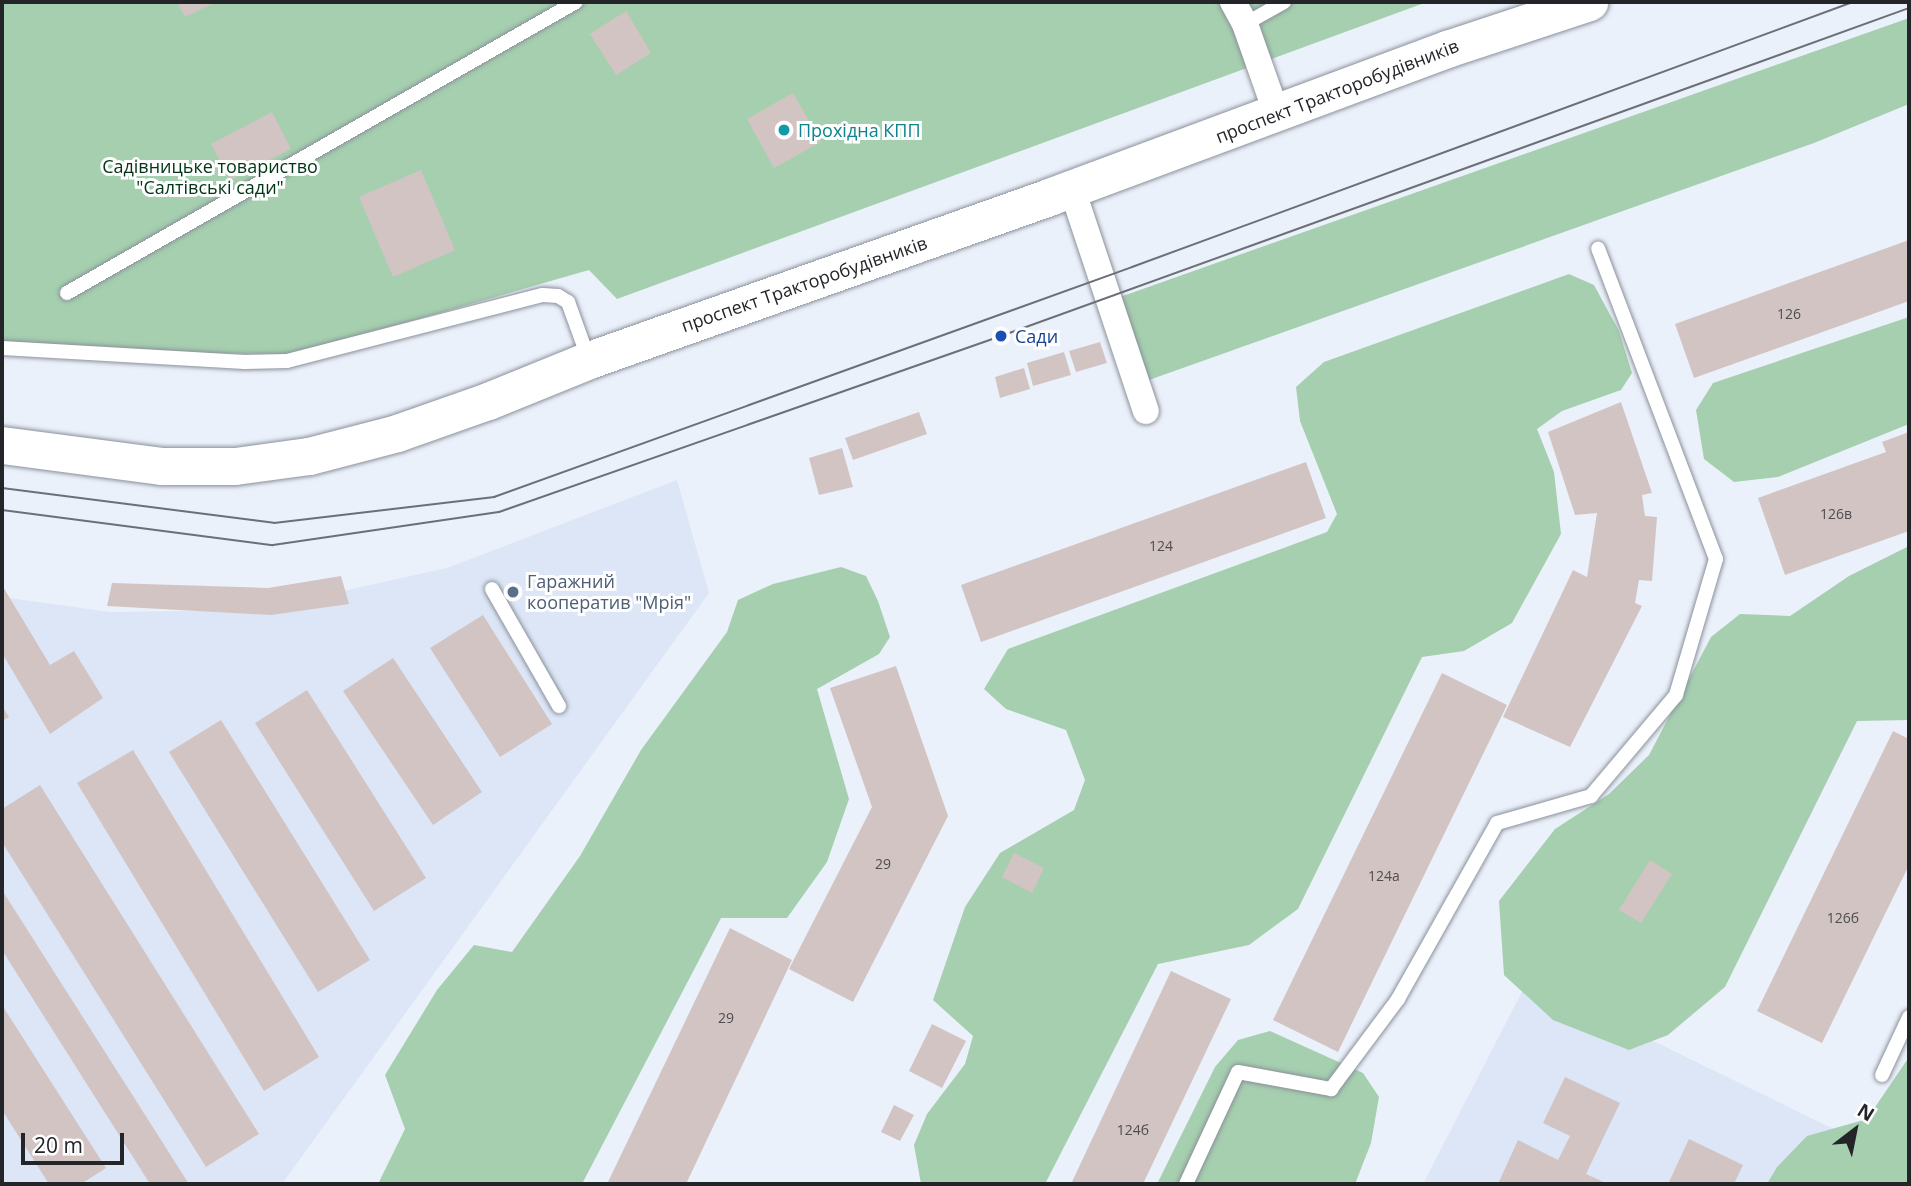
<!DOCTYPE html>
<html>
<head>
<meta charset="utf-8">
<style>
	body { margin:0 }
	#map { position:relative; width:1911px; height:1186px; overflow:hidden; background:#ebf1fb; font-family:"Open Sans",sans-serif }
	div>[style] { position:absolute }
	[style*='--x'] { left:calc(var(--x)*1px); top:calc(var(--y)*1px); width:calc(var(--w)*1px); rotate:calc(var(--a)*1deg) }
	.built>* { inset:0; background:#dce6f7 }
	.green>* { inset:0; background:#a5cfaf }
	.building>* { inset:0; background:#d2c4c3 }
	.roads { filter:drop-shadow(0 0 2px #8b919a) drop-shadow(0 0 2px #8b919a) }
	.lane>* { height:14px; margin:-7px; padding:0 7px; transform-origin:7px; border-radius:7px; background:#fff }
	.street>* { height:26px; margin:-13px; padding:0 13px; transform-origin:13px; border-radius:13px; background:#fff }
	.secondary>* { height:37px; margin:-18.5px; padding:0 18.5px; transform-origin:18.5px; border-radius:18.5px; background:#fff }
	.tram>* { height:2px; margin:-1px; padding:0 1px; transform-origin:1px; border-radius:1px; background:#6c7076 }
	.dots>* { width:19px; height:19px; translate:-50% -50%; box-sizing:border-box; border:4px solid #fefefe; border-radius:50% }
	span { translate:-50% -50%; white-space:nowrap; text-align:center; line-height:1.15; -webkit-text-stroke:6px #fefefe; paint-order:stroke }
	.number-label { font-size:14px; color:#4f4d50 }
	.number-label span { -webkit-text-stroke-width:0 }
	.street-label { font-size:18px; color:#232529 }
	.culture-label { font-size:18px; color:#0d838f }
	.left { translate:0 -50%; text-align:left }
	.park-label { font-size:18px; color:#003615 }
	.transit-label { font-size:18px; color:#164399 }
	.service-label { font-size:18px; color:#4e5e75 }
	.frame { position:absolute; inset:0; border:4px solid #232529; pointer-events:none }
	.north { position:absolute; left:1820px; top:1095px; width:70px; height:70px; -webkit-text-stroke:5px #fefefe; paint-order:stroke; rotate:32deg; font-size:19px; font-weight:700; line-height:28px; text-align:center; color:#232529 }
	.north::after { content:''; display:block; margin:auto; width:24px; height:32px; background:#232529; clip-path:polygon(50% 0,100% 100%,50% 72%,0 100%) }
	.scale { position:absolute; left:21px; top:1133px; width:103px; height:32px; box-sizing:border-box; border:4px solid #232529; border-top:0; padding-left:9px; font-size:21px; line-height:24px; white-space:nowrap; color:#232529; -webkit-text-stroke:5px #fefefe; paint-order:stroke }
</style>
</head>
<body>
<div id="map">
	<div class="built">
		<i style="clip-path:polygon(677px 480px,709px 593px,282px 1184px,2px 1184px,2px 597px,110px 612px,257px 610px,447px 568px)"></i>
		<i style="clip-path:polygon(1528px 980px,1848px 1136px,1824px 1184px,1423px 1184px)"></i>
	</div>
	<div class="green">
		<i style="clip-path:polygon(2px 2px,1427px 2px,617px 299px,589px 270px,297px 354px,2px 352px)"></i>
		<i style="clip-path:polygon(1909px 18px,1909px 104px,1814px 143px,1149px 380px,1120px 297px)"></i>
		<i style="clip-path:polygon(1569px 274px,1594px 285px,1619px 331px,1632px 373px,1621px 390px,1562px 411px,1537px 429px,1554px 472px,1561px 534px,1512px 623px,1464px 651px,1422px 657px,1298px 909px,1249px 945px,1158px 964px,1045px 1184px,921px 1184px,914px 1145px,927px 1114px,965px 1064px,973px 1036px,933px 1000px,965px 907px,1000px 853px,1074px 810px,1085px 780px,1066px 730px,1006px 709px,984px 689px,1008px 649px,1327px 532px,1337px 514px,1300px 421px,1296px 387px,1324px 362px)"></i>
		<i style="clip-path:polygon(1909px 317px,1909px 424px,1778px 477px,1734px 482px,1704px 459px,1696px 410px,1713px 383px)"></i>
		<i style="clip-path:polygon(1909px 546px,1909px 720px,1857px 721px,1725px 987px,1668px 1035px,1629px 1050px,1553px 1020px,1504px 975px,1499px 901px,1555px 829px,1609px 794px,1649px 755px,1711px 637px,1740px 614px,1790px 616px,1849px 576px)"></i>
		<i style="clip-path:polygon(841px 567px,866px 576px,878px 601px,890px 637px,879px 654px,817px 689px,849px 799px,827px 862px,787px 918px,721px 918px,582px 1184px,378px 1184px,405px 1129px,385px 1075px,437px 990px,474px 945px,512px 952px,580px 856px,641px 750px,727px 632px,738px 600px,773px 584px)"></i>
		<i style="clip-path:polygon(1270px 1031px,1363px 1073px,1379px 1097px,1371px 1143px,1355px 1184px,1157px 1184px,1215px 1067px,1238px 1040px)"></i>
		<i style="clip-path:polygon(1909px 1057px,1909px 1184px,1767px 1184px,1777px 1167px,1807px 1136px,1867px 1119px)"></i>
	</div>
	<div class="building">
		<i style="clip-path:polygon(177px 2px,216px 2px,185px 17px)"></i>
		<i style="clip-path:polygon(626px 11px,651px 53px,616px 75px,590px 34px)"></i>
		<i style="clip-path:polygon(793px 93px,821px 142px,774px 168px,747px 119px)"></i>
		<i style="clip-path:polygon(272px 112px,291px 149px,230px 180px,211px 144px)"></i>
		<i style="clip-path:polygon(421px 170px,455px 250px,393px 277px,359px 197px)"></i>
		<i style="clip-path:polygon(1909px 240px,1909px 301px,1694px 378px,1675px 324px)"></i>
		<i style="clip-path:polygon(1100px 342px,1107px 363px,1076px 372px,1069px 351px)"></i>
		<i style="clip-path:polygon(1064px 352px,1071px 375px,1033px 386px,1027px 363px)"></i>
		<i style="clip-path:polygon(1024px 368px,1030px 389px,1000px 398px,995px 377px)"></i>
		<i style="clip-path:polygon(1621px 402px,1652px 493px,1642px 495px,1645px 516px,1657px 517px,1652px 581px,1639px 580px,1635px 603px,1642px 606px,1570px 747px,1503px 717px,1573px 570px,1587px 577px,1597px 513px,1575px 515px,1548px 432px)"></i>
		<i style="clip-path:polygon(919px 412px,927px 434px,853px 460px,845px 438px)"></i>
		<i style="clip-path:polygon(1909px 432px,1909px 531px,1785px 575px,1758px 498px,1886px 452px,1882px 442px)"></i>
		<i style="clip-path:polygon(842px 448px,853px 487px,819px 495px,809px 458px)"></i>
		<i style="clip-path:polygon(1306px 462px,1326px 518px,981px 642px,961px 585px)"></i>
		<i style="clip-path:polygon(341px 576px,349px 604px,271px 615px,107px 606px,112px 583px,268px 588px)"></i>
		<i style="clip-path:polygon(2px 585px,50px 665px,74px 651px,103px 698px,50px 734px,2px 653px)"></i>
		<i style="clip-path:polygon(483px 615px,552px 724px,500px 757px,430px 648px)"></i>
		<i style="clip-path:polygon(393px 658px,482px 792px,433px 825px,343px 691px)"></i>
		<i style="clip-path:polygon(896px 666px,948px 816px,853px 1002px,789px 969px,872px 807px,830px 688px)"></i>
		<i style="clip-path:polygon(1442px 673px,1507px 705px,1338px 1052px,1273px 1020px)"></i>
		<i style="clip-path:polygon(307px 690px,426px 878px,374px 911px,255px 723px)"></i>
		<i style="clip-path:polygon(2px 706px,9px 717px,2px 721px)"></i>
		<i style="clip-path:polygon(221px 720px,370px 960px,318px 992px,169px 752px)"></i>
		<i style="clip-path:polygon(1893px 731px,1909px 739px,1909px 865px,1822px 1043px,1757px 1011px)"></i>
		<i style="clip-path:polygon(133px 750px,319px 1057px,264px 1091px,77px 783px)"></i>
		<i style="clip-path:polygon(40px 785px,259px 1134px,206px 1167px,2px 842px,2px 809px)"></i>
		<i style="clip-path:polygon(1014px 853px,1044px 868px,1032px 893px,1002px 877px)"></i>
		<i style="clip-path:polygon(1650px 860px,1672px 874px,1641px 923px,1619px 910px)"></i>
		<i style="clip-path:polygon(2px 890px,189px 1184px,150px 1184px,2px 950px)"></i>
		<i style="clip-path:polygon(730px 928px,792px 960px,686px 1184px,607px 1184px)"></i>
		<i style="clip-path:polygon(1171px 971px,1231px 999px,1143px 1184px,1071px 1184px)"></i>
		<i style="clip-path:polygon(2px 1005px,106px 1168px,81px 1184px,49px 1184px,2px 1110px)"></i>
		<i style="clip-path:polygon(932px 1024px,966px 1041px,942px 1088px,909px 1071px)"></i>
		<i style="clip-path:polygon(1565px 1077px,1620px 1103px,1586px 1174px,1608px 1184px,1498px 1184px,1518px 1140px,1558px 1160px,1570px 1136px,1543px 1123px)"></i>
		<i style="clip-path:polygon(894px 1105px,914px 1115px,900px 1141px,881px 1132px)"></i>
		<i style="clip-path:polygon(1689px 1139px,1743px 1165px,1734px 1184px,1668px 1184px)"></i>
	</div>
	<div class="roads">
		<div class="lane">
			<i style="--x:1245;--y:24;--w:45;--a:-29.4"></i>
			<i style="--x:67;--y:293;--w:586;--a:-29.76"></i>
			<i style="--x:2;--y:348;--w:243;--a:3.3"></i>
			<i style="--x:245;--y:362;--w:42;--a:-1.4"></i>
			<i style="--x:287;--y:361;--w:264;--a:-14.5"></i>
			<i style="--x:543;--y:295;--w:15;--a:4"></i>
			<i style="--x:558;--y:296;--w:12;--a:31"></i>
			<i style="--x:568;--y:302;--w:62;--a:70.1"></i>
			<i style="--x:492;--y:589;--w:135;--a:60.2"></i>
			<i style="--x:1882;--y:1075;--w:64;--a:-65"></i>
			<i style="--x:1186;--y:1184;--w:123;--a:-65.1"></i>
			<i style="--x:1238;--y:1072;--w:95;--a:10.4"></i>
			<i style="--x:1331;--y:1089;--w:112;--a:-53.3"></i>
			<i style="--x:1398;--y:999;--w:202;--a:-60.6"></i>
			<i style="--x:1497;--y:823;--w:98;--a:-16"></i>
			<i style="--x:1591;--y:796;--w:132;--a:-49.9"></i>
			<i style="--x:1676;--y:695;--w:142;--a:-73.6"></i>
			<i style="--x:1716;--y:559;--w:332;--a:-110.8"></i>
		</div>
		<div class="street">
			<i style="--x:1233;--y:2;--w:25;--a:61"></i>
			<i style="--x:1245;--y:24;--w:96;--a:70.6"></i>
			<i style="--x:1072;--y:189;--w:234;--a:71.6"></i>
		</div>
		<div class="secondary">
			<i style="--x:2;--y:445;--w:160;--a:7.5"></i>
			<i style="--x:161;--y:466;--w:74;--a:0"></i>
			<i style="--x:235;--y:466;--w:75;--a:-7.7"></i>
			<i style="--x:309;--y:456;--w:91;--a:-14.6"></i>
			<i style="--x:397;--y:433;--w:96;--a:-19.4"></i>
			<i style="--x:488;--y:401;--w:109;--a:-22.1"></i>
			<i style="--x:589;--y:360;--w:488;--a:-19.5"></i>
			<i style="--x:1049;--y:197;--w:425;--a:-20.4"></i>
			<i style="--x:1447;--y:49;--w:150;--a:-18.3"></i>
		</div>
	</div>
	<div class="tram">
		<i style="--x:2;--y:488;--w:274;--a:7.3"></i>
		<i style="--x:274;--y:523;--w:222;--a:-6.7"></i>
		<i style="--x:494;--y:497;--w:678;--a:-19.82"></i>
		<i style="--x:1132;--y:267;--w:768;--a:-20.18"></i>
		<i style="--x:2;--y:510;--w:273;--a:7.4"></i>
		<i style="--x:273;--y:545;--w:228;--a:-8.3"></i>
		<i style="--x:499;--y:512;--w:532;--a:-19.32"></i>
		<i style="--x:1001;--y:336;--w:965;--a:-19.86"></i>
	</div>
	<div class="dots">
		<i style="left:784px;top:130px;background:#0f9aa8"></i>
		<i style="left:1001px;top:336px;background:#1a4fb4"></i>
		<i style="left:513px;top:592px;background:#5c6f8a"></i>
	</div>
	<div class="number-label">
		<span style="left:1789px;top:314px">126</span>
		<span style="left:1836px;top:514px">126в</span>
		<span style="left:1161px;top:546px">124</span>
		<span style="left:883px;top:864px">29</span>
		<span style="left:1384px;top:876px">124а</span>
		<span style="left:1843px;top:918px">126б</span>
		<span style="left:726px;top:1018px">29</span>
		<span style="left:1133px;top:1130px">124б</span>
	</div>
	<div class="street-label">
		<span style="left:1337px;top:91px;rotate:-21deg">проспект Тракторобудівників</span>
		<span style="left:804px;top:284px;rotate:-19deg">проспект Тракторобудівників</span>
	</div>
	<div class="culture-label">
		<span class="left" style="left:798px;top:130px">Прохідна КПП</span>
	</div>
	<div class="park-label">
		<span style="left:210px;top:177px">Садівницьке товариство<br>"Салтівські сади"</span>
	</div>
	<div class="transit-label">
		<span class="left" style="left:1015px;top:336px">Сади</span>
	</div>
	<div class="service-label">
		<span class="left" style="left:527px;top:592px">Гаражний<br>кооператив "Мрія"</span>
	</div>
	<div class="frame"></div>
	<div class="north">N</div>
	<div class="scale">20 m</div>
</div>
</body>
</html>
